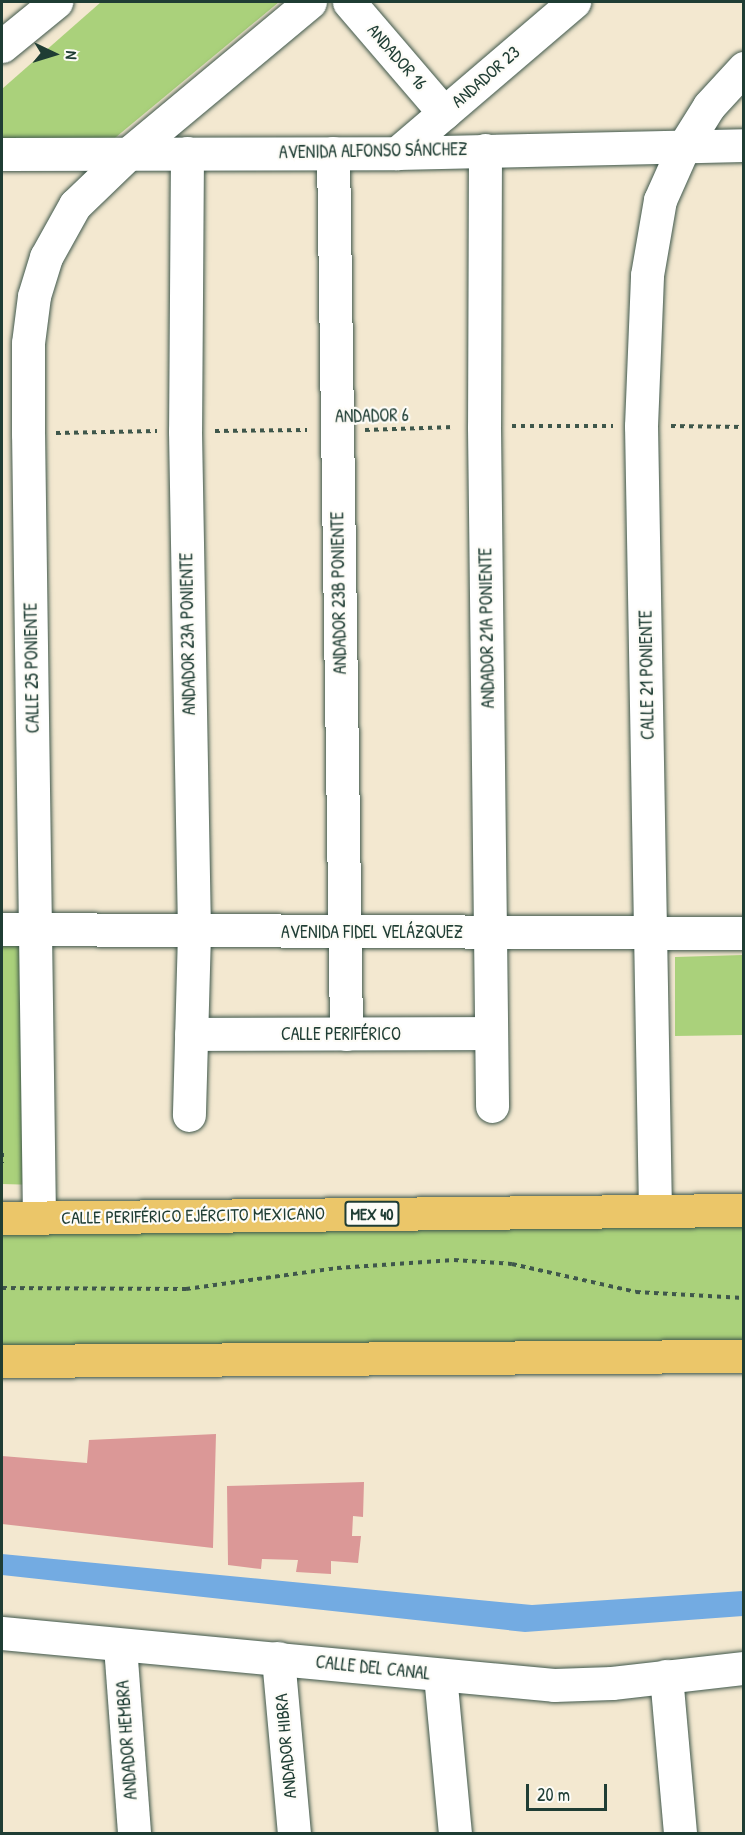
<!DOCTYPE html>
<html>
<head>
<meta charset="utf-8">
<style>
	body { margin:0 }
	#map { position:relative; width:745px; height:1835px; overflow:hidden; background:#f3e8d0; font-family:"Patrick Hand",sans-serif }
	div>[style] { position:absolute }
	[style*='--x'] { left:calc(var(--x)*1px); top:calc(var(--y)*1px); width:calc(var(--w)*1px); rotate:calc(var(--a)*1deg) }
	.green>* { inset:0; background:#aad17b }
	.water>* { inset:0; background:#73abe2 }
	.building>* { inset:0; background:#db9897 }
	.path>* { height:4px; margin-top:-2px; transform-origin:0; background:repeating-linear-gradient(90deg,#3f574b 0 4.5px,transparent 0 9px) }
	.roads { filter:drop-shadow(0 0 2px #3f574b) drop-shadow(0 0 2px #3f574b) }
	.minor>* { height:33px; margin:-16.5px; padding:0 16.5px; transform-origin:16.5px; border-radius:16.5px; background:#fff }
	.highway>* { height:33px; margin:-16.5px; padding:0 16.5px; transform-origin:16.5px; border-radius:16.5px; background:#ebc669 }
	span { translate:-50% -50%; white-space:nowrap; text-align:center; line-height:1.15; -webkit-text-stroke:4.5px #fdfcf7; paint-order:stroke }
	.shield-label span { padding:2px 4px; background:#fdfcf7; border:2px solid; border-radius:4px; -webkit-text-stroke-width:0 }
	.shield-label { font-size:16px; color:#1f3d34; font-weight:700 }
	.street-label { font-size:18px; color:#1f3d34 }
	.frame { position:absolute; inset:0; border:3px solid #1f3d34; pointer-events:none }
	.north { position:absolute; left:24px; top:24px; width:60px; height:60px; -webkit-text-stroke:4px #fdfcf7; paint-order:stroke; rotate:94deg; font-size:16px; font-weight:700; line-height:24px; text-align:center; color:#1f3d34 }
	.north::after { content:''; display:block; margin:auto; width:21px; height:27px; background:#1f3d34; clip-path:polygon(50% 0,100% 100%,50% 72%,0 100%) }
	.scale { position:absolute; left:526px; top:1784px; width:81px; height:27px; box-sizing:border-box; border:3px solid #1f3d34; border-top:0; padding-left:8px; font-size:18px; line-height:21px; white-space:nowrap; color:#1f3d34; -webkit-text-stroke:4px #fdfcf7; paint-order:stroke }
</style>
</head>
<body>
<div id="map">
	<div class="green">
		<i style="clip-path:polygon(101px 2px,279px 2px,104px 147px,2px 149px,2px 89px)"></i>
		<i style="clip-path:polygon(33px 930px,38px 1185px,2px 1184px,2px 931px)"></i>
		<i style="clip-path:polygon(743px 955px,743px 1035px,675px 1036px,675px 957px)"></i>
		<i style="clip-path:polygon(743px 1212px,743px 1349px,2px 1354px,2px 1222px)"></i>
	</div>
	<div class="water">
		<i style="clip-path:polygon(2px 1554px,532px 1605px,743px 1591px,743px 1616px,525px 1632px,2px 1575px)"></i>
	</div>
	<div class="building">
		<i style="clip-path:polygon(216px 1434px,213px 1548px,2px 1524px,2px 1456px,87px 1463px,89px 1440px)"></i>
		<i style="clip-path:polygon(364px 1482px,363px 1517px,353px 1516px,352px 1536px,361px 1536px,358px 1563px,331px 1561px,331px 1574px,296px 1572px,298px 1560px,262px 1559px,261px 1569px,228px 1565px,227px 1486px)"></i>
	</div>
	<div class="path">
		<i style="--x:512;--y:426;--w:101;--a:0"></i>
		<i style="--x:671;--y:426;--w:73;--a:0.8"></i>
		<i style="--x:365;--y:430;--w:89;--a:-1.9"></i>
		<i style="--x:215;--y:431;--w:92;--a:-0.6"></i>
		<i style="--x:56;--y:433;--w:101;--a:-1.1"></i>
		<i style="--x:2;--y:1153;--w:10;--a:90"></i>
		<i style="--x:2;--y:1288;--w:184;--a:0.3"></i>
		<i style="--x:186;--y:1289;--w:152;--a:-7.9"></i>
		<i style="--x:337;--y:1268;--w:117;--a:-3.9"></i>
		<i style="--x:454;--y:1260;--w:58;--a:3.9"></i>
		<i style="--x:512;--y:1264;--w:127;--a:12.7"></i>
		<i style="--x:636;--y:1292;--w:108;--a:3.2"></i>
	</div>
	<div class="roads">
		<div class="minor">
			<i style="--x:349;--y:2;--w:146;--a:49.4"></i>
			<i style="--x:2;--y:46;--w:70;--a:-39.2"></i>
			<i style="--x:485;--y:150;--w:277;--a:90.2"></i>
			<i style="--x:484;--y:427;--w:679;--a:89.32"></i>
			<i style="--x:187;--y:153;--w:278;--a:90.4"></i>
			<i style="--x:185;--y:431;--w:502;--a:88.97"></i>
			<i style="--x:194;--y:933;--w:182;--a:91.6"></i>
			<i style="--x:333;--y:153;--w:881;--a:89.15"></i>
			<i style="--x:397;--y:153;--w:233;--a:-40.5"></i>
			<i style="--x:2;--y:154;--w:395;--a:-0.1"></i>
			<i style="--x:397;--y:153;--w:347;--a:-1.3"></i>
			<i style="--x:2;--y:929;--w:742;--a:0.31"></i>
			<i style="--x:191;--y:1034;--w:300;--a:-0.2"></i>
			<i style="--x:655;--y:1211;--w:785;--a:-91.02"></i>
			<i style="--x:641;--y:426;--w:151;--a:-87.7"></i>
			<i style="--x:647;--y:275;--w:76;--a:-80.2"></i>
			<i style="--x:660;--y:200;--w:59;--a:-66"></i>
			<i style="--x:684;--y:146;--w:47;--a:-58"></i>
			<i style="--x:709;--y:106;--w:52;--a:-47.4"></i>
			<i style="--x:39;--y:1218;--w:784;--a:-90.8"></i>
			<i style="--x:28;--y:434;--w:91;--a:-90"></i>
			<i style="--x:28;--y:343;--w:47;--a:-82.7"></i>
			<i style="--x:34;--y:296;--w:41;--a:-72.9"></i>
			<i style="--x:46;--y:257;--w:60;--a:-60.9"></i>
			<i style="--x:75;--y:205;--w:76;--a:-43.9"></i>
			<i style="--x:130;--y:152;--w:234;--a:-39.8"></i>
			<i style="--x:2;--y:1633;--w:554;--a:5.38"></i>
			<i style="--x:554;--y:1685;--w:58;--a:-2"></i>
			<i style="--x:612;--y:1683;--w:133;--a:-6.5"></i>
			<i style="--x:120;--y:1646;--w:189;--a:85.7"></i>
			<i style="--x:278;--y:1658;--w:177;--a:84.8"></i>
			<i style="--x:440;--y:1675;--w:160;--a:84.6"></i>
			<i style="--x:666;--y:1676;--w:159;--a:84.9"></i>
		</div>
		<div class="highway">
			<i style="--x:2;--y:1218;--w:742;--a:-0.62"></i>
			<i style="--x:2;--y:1361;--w:742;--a:-0.39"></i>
		</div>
	</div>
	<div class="shield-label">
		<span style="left:372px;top:1214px">MEX 40</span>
	</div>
	<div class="street-label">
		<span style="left:397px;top:57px;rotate:49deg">ANDADOR 16</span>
		<span style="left:486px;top:77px;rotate:-41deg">ANDADOR 23</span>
		<span style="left:373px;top:151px;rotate:-1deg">AVENIDA ALFONSO SÁNCHEZ</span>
		<span style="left:372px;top:416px;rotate:-1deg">ANDADOR 6</span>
		<span style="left:339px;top:593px;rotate:-91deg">ANDADOR 23B PONIENTE</span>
		<span style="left:487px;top:628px;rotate:-91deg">ANDADOR 21A PONIENTE</span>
		<span style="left:188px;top:634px;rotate:-91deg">ANDADOR 23A PONIENTE</span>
		<span style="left:32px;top:668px;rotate:-91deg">CALLE 25 PONIENTE</span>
		<span style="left:647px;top:675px;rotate:-91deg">CALLE 21 PONIENTE</span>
		<span style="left:372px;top:932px">AVENIDA FIDEL VELÁZQUEZ</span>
		<span style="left:341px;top:1034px">CALLE PERIFÉRICO</span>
		<span style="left:193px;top:1216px;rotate:-1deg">CALLE PERIFÉRICO EJÉRCITO MEXICANO</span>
		<span style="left:373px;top:1668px;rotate:6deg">CALLE DEL CANAL</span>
		<span style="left:127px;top:1740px;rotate:-94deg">ANDADOR HEMBRA</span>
		<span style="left:286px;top:1746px;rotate:-95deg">ANDADOR HIBRA</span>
	</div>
	<div class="frame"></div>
	<div class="north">N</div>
	<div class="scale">20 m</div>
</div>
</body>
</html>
